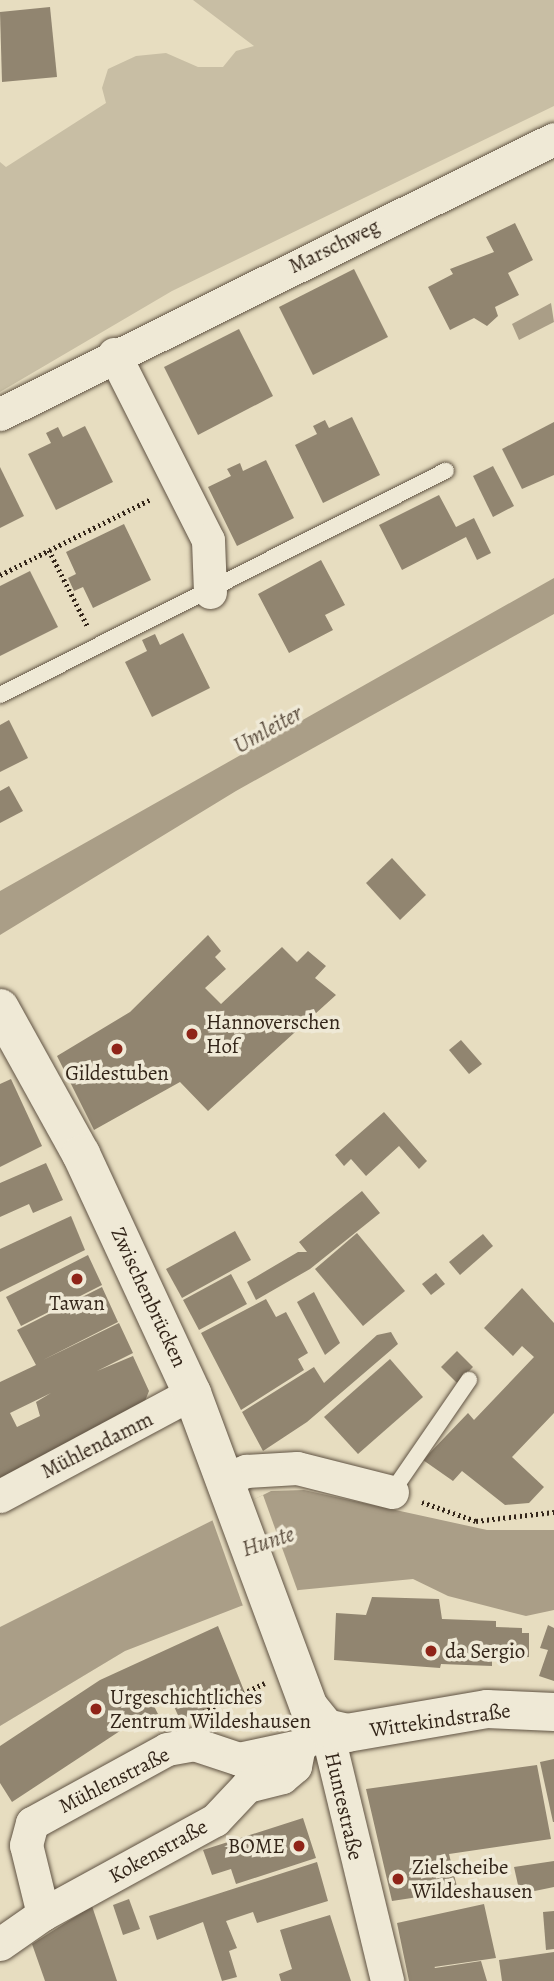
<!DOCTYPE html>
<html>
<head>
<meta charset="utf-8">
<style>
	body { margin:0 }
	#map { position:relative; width:554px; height:1981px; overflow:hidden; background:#e7ddc0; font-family:Alegreya,serif }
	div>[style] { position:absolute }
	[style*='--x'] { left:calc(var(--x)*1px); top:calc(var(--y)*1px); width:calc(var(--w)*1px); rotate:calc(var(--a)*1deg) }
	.green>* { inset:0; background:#c8bea4 }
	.water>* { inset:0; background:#aa9e87 }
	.pier>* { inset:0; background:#e7ddc0 }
	.building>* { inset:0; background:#918570 }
	.path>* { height:4.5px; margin-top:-2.25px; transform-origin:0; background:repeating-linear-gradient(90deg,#332519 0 2px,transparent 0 5.5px) }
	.roads { filter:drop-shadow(0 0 2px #605343) drop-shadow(0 0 2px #605343) }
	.service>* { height:16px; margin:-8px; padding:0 8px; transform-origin:8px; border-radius:8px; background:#efe9d6 }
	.minor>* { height:33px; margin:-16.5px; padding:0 16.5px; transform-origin:16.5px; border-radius:16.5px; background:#efe9d6 }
	.tertiary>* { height:38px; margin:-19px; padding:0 19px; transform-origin:19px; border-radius:19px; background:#efe9d6 }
	.dots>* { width:19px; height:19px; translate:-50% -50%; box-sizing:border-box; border:4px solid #efe9d6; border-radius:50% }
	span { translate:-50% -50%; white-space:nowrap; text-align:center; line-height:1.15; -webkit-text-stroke:7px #efe9d6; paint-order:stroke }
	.street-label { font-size:21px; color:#332519 }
	.poi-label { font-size:21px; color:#332519 }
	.left { translate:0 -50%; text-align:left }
	.right { translate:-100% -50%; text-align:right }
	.water-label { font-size:23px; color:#5d4f40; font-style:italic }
</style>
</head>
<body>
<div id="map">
	<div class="green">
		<i style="clip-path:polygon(193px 0,554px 0,554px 106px,172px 291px,0 392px,0 162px,6px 167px,106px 103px,102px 88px,108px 69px,136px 56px,166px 53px,198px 67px,223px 67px,236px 51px,254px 46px)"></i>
	</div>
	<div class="water">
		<i style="clip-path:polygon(551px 303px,554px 322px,519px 340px,512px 324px)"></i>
		<i style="clip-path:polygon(554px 578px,554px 614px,236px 791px,0 935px,0 891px)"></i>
		<i style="clip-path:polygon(304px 1490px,487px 1530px,554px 1530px,554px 1610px,526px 1616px,448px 1596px,413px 1579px,299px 1590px,241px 1606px,125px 1651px,0 1726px,0 1627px,271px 1491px)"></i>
	</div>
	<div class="pier">
		<i style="clip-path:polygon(263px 1495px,298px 1592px,243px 1606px,212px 1519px)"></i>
	</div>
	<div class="building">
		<i style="clip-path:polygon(50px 7px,57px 77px,2px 82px,0 12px)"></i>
		<i style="clip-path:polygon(515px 223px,533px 260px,508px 273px,519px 295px,495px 307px,498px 316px,487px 326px,474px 318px,450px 330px,428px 287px,453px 274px,450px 269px,494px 252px,486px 237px)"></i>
		<i style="clip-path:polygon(354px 269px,388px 337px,313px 375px,279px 307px)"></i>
		<i style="clip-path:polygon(239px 329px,273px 396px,198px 435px,164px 367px)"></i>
		<i style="clip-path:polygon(352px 417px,380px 475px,323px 503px,295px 445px,317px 434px,313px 426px,325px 420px,329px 428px)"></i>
		<i style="clip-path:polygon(554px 422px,554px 475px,522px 489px,502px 449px)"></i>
		<i style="clip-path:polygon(85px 426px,113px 482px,56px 510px,28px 454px,51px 443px,46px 433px,58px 427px,63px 437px)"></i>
		<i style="clip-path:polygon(266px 460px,294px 518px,237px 546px,208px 487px,231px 476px,227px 469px,240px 463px,243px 471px)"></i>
		<i style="clip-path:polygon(493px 466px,514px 506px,493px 517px,473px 476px)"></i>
		<i style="clip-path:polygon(0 467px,24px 516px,0 528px)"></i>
		<i style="clip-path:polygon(439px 495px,456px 527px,474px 518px,491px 553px,477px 560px,466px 537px,402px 570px,379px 525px)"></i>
		<i style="clip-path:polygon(124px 524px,151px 580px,93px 608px,83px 587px,74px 591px,68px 578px,76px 574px,66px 552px)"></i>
		<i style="clip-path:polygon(321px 560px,345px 605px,325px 615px,333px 630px,289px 653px,258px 594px)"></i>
		<i style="clip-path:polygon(30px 571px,58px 627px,0 656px,0 586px)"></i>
		<i style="clip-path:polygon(183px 633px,210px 688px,152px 717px,125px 662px,147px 651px,142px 640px,155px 634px,160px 645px)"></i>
		<i style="clip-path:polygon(9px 720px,28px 758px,0 772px,0 725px)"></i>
		<i style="clip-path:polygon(9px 786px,23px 811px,0 823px,0 791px)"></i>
		<i style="clip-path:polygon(392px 858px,426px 895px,400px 920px,366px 883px)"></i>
		<i style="clip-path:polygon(208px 935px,221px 951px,215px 957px,226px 969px,205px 988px,221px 1004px,282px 947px,297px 962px,308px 951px,326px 966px,315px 978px,336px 995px,208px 1111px,180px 1082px,94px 1130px,57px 1056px,130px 1012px)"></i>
		<i style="clip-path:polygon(461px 1040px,482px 1064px,469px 1074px,449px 1050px)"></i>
		<i style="clip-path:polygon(11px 1079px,42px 1146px,0 1167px,0 1084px)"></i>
		<i style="clip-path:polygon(384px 1112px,427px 1161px,419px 1169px,399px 1146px,366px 1176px,351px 1159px,344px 1166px,335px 1155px)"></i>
		<i style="clip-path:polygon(46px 1163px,63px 1200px,33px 1213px,29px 1204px,0 1217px,0 1183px)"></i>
		<i style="clip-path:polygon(362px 1191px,380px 1213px,310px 1269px,256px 1300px,247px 1282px,298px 1252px,307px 1252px,299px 1242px)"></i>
		<i style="clip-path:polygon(71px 1216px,85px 1250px,0 1292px,0 1249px)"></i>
		<i style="clip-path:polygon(235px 1231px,251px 1260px,182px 1298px,166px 1269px)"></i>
		<i style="clip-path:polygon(357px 1233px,405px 1291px,363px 1326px,315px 1269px)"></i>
		<i style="clip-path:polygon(483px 1234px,493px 1246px,460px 1275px,449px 1262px)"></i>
		<i style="clip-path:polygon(88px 1255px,102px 1285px,21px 1326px,6px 1297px)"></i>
		<i style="clip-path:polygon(436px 1273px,445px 1284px,431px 1295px,422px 1284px)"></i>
		<i style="clip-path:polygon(231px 1274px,247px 1304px,199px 1330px,183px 1300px)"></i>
		<i style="clip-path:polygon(evenodd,102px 1287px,118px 1322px,43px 1360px,119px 1323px,133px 1353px,97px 1371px,133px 1356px,149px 1391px,143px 1406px,0 1479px,0 1382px,36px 1365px,17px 1330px,102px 1287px,51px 1393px,36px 1402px,40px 1416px,17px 1427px,10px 1413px,51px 1393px)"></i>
		<i style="clip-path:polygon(522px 1288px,554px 1323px,554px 1413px,512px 1457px,544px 1487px,529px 1503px,505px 1505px,462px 1471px,453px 1481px,423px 1460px,468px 1413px,474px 1420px,534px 1357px,522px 1346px,513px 1356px,484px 1328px)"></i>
		<i style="clip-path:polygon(314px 1292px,340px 1343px,325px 1355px,297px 1302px)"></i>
		<i style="clip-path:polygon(266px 1299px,276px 1317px,286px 1312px,308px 1353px,298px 1359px,304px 1370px,241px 1410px,201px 1333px)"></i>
		<i style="clip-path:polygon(391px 1332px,398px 1344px,307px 1422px,263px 1451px,242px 1412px,314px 1367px,324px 1383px,377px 1335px)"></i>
		<i style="clip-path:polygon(457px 1351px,473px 1367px,457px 1383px,441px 1367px)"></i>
		<i style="clip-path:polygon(390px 1359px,423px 1397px,358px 1454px,324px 1417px)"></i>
		<i style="clip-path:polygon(372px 1597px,439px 1599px,442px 1619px,496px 1621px,496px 1627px,522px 1628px,522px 1633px,529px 1633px,529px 1657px,492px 1658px,492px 1666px,441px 1664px,440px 1668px,334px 1660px,336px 1613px,366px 1615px)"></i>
		<i style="clip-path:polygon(548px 1625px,554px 1628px,554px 1681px,539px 1676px,548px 1650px,540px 1648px)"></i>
		<i style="clip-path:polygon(218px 1626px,245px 1693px,180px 1720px,170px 1697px,153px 1704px,158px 1714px,126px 1727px,12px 1802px,0 1783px,0 1746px,100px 1680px)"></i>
		<i style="clip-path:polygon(554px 1759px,554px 1822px,553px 1822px,540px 1762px)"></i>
		<i style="clip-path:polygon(537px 1765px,551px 1839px,449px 1854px,458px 1891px,392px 1901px,366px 1789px)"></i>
		<i style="clip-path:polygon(303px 1818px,316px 1858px,236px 1884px,231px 1869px,212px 1875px,203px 1850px)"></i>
		<i style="clip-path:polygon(554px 1861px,554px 1887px,520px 1894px,514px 1867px)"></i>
		<i style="clip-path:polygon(317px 1862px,328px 1901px,257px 1923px,253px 1912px,226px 1921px,237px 1948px,229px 1951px,237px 1977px,222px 1981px,203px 1922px,157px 1940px,149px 1916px)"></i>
		<i style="clip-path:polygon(129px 1899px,140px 1929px,123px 1935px,113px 1905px)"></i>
		<i style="clip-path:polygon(484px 1904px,496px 1958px,434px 1967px,430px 1958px,435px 1968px,481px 1961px,487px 1981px,409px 1981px,397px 1923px)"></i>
		<i style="clip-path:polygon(92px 1906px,117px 1981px,45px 1981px,32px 1944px)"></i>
		<i style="clip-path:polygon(554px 1911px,554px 1949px,546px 1950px,543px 1912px)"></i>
		<i style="clip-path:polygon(330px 1915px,351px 1981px,281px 1981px,279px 1974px,292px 1969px,280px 1930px)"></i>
		<i style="clip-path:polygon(554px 1952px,554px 1981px,502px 1981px,499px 1960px)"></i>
	</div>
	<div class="path">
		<i style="--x:49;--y:550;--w:86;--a:63.1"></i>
		<i style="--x:0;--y:575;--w:169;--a:-26.7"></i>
		<i style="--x:422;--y:1502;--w:57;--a:19.4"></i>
		<i style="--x:476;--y:1521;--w:79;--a:-6.6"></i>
		<i style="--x:203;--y:1712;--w:68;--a:-25.1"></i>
	</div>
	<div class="roads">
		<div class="service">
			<i style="--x:0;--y:695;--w:499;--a:-26.7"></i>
			<i style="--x:392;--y:1492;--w:136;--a:-55.5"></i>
		</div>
		<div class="minor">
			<i style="--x:114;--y:354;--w:208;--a:63.2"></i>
			<i style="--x:208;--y:540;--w:52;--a:87.8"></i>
			<i style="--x:0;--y:414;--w:618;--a:-26.4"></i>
			<i style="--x:227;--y:1479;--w:21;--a:-23"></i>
			<i style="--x:246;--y:1471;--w:51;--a:-3.4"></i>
			<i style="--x:297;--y:1468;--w:98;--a:14.2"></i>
			<i style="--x:0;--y:1496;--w:218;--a:-28.2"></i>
			<i style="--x:43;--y:1914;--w:71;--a:-103.8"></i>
			<i style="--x:26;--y:1845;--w:23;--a:-75"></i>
			<i style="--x:32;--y:1823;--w:154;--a:-28.7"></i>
			<i style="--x:167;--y:1749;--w:27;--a:-10"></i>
			<i style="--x:194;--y:1744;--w:47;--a:18.4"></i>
			<i style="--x:239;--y:1759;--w:61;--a:-12.2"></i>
			<i style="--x:299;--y:1746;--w:32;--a:-34"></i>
			<i style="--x:326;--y:1728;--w:260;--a:76.4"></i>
			<i style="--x:0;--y:1944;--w:52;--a:-34.9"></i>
			<i style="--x:43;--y:1914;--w:196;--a:-28.7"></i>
			<i style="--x:215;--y:1820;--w:47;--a:-46.7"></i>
			<i style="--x:247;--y:1786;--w:36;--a:-14"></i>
			<i style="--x:282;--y:1777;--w:17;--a:-40"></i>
			<i style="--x:295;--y:1766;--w:20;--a:-79"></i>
		</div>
		<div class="tertiary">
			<i style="--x:0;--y:1008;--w:167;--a:61"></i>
			<i style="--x:81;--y:1154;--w:264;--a:65.1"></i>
			<i style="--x:192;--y:1393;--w:335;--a:69.6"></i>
			<i style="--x:309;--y:1707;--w:27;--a:51"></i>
			<i style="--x:326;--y:1728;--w:22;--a:13"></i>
			<i style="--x:347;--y:1733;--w:142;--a:-9.7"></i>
			<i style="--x:487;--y:1709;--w:67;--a:2.6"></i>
		</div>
	</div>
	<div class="dots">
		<i style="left:192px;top:1034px;background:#8f2418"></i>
		<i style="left:117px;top:1049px;background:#8f2418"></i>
		<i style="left:77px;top:1279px;background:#8f2418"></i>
		<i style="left:431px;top:1651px;background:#8f2418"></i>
		<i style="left:96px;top:1709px;background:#8f2418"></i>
		<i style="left:299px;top:1846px;background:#8f2418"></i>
		<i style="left:398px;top:1879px;background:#8f2418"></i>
	</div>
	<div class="street-label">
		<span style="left:334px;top:246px;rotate:-26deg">Marschweg</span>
		<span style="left:149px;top:1297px;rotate:65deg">Zwischenbrücken</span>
		<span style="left:97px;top:1445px;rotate:-27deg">Mühlendamm</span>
		<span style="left:440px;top:1720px;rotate:-8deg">Wittekindstraße</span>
		<span style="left:114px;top:1780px;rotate:-27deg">Mühlenstraße</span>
		<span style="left:344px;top:1806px;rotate:77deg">Huntestraße</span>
		<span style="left:158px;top:1851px;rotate:-29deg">Kokenstraße</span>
	</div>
	<div class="poi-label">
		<span class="left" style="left:206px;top:1034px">Hannoverschen<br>Hof</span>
		<span style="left:117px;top:1073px">Gildestuben</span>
		<span style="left:77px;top:1303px">Tawan</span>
		<span class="left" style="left:445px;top:1651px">da Sergio</span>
		<span class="left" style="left:110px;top:1709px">Urgeschichtliches<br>Zentrum Wildeshausen</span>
		<span class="right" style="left:285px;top:1846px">BOME</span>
		<span class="left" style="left:412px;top:1879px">Zielscheibe<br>Wildeshausen</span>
	</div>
	<div class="water-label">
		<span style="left:268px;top:730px;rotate:-29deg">Umleiter</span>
		<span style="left:268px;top:1542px;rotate:-18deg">Hunte</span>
	</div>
</div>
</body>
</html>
